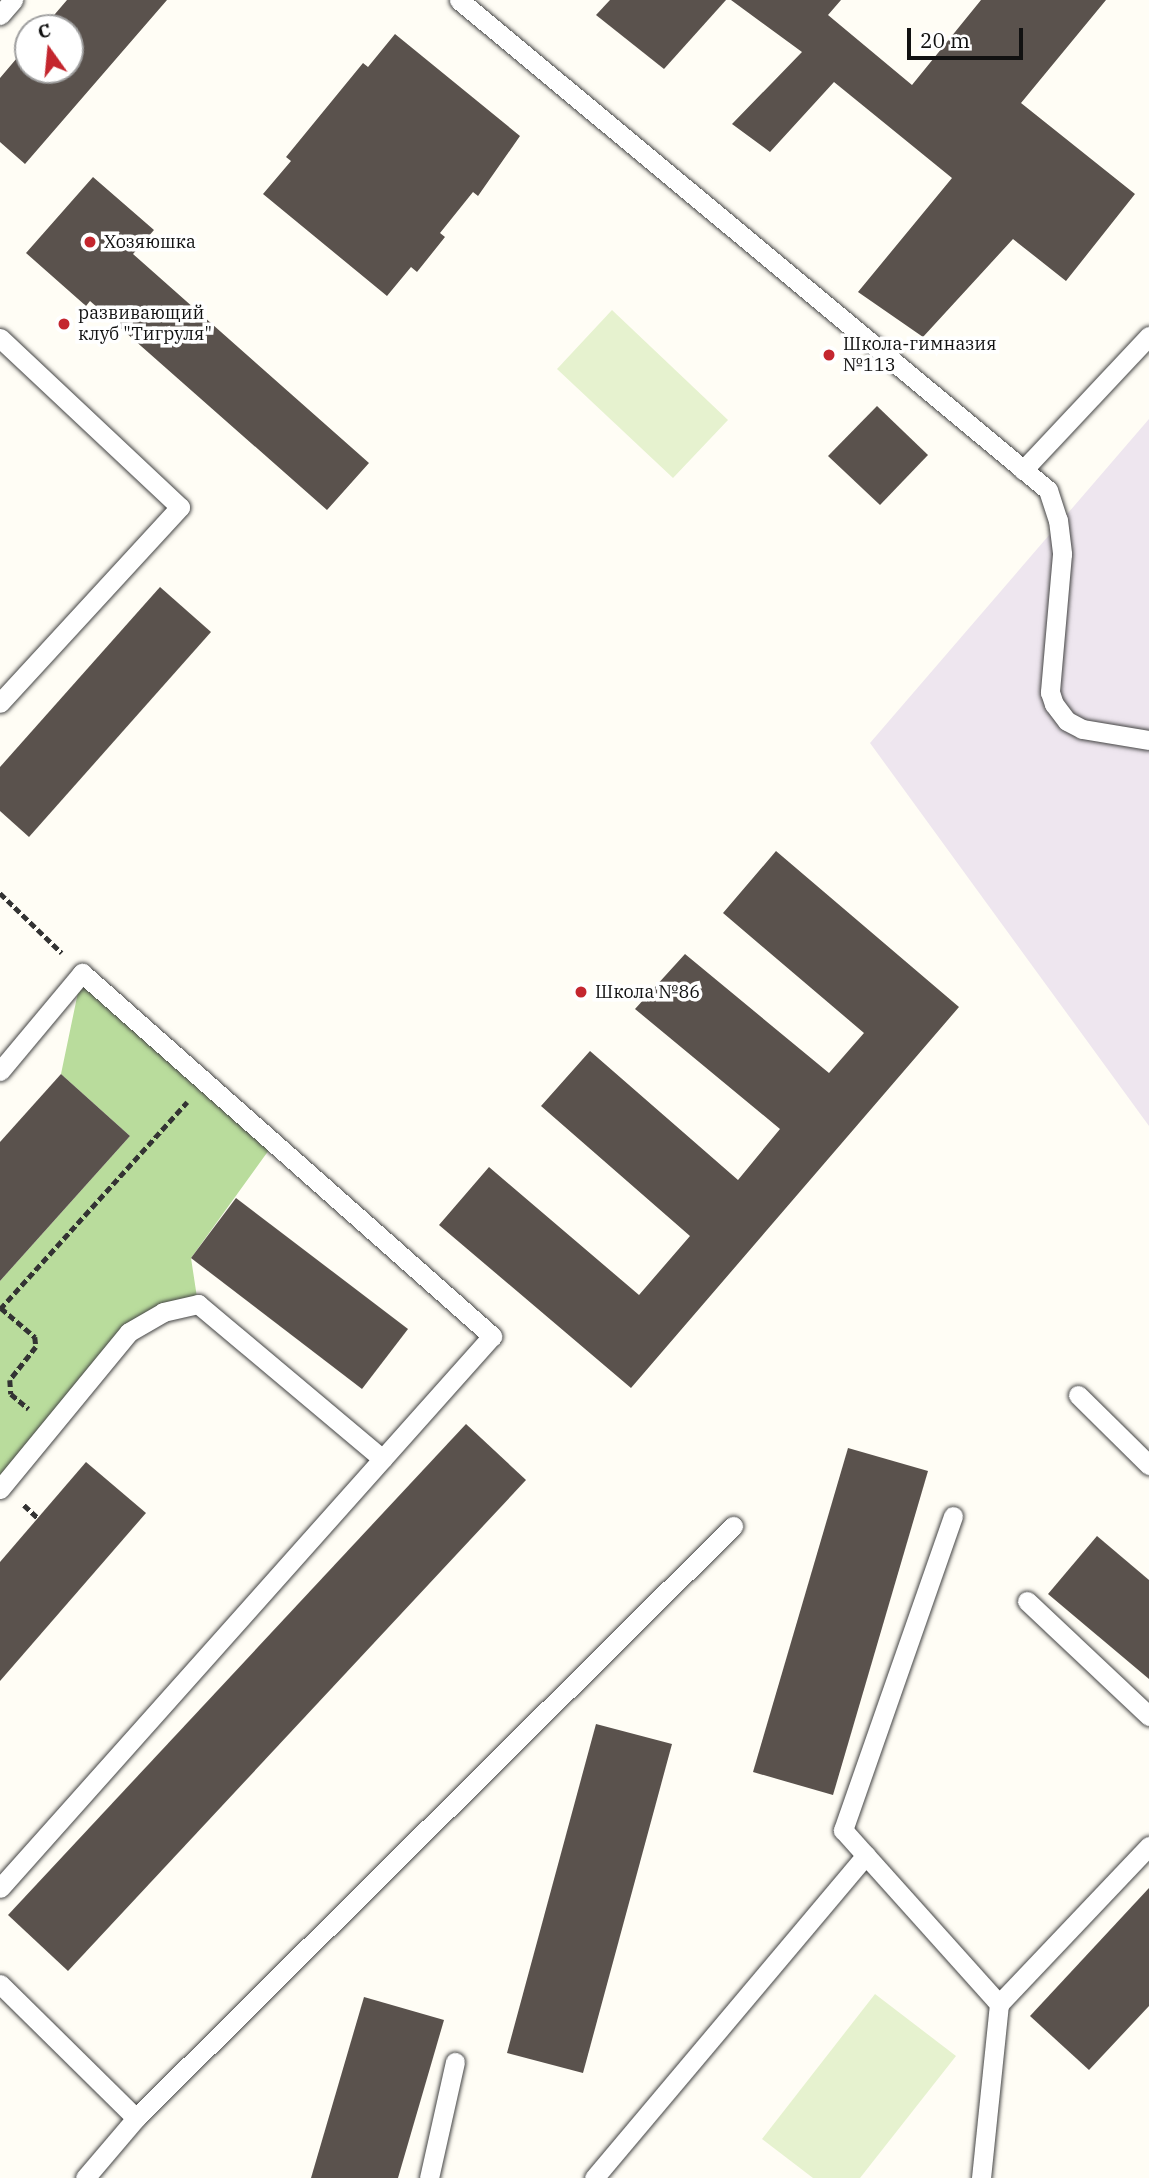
<!DOCTYPE html>
<html>
<head>
<meta charset="utf-8">
<style>
	body { margin:0 }
	#map { position:relative; width:1149px; height:2178px; overflow:hidden; background:#fffdf5; font-family:"IBM Plex Serif",serif }
	div>[style] { position:absolute }
	[style*='--x'] { left:calc(var(--x)*1px); top:calc(var(--y)*1px); width:calc(var(--w)*1px); rotate:calc(var(--a)*1deg) }
	.industrial>* { inset:0; background:#eee6ef }
	.forest>* { inset:0; background:#b9dc9c }
	.pitch>* { inset:0; background:#e6f2cf }
	.building>* { inset:0; background:#5a524d }
	.path>* { height:4.5px; margin-top:-2.25px; transform-origin:0; background:repeating-linear-gradient(90deg,#333 0 7px,transparent 0 10.5px) }
	.roads { filter:drop-shadow(0 0 2px #444) drop-shadow(0 0 2px #444) }
	.lane>* { height:19px; margin:-9.5px; padding:0 9.5px; transform-origin:9.5px; border-radius:9.5px; background:#fff }
	.dots>* { width:19px; height:19px; translate:-50% -50%; box-sizing:border-box; border:4px solid #fff; border-radius:50% }
	span { translate:-50% -50%; white-space:nowrap; text-align:center; line-height:1.15; -webkit-text-stroke:7px #fff; paint-order:stroke }
	.poi-label { font-size:18px; color:#111 }
	.left { translate:0 -50%; text-align:left }
	.north { position:absolute; left:14px; top:14px; width:70px; height:70px; box-sizing:border-box; background:#fff; border:2px solid #a0a0a0; border-radius:50%; rotate:345deg; font-size:19px; font-weight:700; line-height:28px; text-align:center; color:#111 }
	.north::after { content:''; display:block; margin:auto; width:24px; height:32px; background:#c4262e; clip-path:polygon(50% 0,100% 100%,50% 72%,0 100%) }
	.scale { position:absolute; left:907px; top:28px; width:116px; height:32px; box-sizing:border-box; border:4px solid #111; border-top:0; padding-left:9px; font-size:21px; line-height:24px; white-space:nowrap; color:#111; -webkit-text-stroke:5px #fff; paint-order:stroke }
</style>
</head>
<body>
<div id="map">
	<div class="industrial">
		<i style="clip-path:polygon(1149px 419px,1149px 1126px,870px 743px)"></i>
	</div>
	<div class="forest">
		<i style="clip-path:polygon(82px 973px,274px 1143px,191px 1258px,198px 1304px,129px 1332px,0 1489px,0 1281px,130px 1136px,61px 1074px)"></i>
	</div>
	<div class="pitch">
		<i style="clip-path:polygon(612px 310px,728px 420px,673px 478px,557px 369px)"></i>
		<i style="clip-path:polygon(875px 1994px,956px 2056px,860px 2178px,813px 2178px,762px 2139px)"></i>
	</div>
	<div class="building">
		<i style="clip-path:polygon(67px 0,167px 0,25px 164px,0 142px,0 78px,28px 45px,28px 70px,70px 70px,70px 28px,43px 28px)"></i>
		<i style="clip-path:polygon(610px 0,726px 0,664px 69px,596px 15px)"></i>
		<i style="clip-path:polygon(731px 0,841px 0,828px 15px,912px 85px,981px 0,1106px 0,1021px 103px,1135px 194px,1066px 281px,1013px 239px,923px 337px,858px 292px,952px 178px,834px 82px,770px 152px,732px 124px,802px 52px)"></i>
		<i style="clip-path:polygon(395px 34px,520px 136px,478px 196px,473px 192px,440px 233px,445px 237px,417px 272px,411px 267px,387px 296px,263px 194px,291px 161px,286px 157px,363px 63px,368px 67px)"></i>
		<i style="clip-path:polygon(93px 177px,154px 230px,133px 254px,369px 463px,327px 510px,90px 301px,86px 306px,26px 253px)"></i>
		<i style="clip-path:polygon(877px 406px,928px 455px,880px 505px,828px 456px)"></i>
		<i style="clip-path:polygon(160px 587px,211px 632px,29px 837px,0 811px,0 767px)"></i>
		<i style="clip-path:polygon(776px 851px,959px 1007px,631px 1388px,439px 1225px,489px 1167px,639px 1295px,690px 1236px,541px 1106px,590px 1051px,738px 1180px,780px 1129px,635px 1009px,685px 954px,829px 1073px,864px 1033px,723px 913px)"></i>
		<i style="clip-path:polygon(61px 1074px,130px 1136px,0 1281px,0 1142px)"></i>
		<i style="clip-path:polygon(236px 1198px,408px 1329px,362px 1389px,191px 1258px)"></i>
		<i style="clip-path:polygon(466px 1424px,526px 1480px,68px 1971px,8px 1915px)"></i>
		<i style="clip-path:polygon(848px 1448px,928px 1471px,833px 1795px,753px 1772px)"></i>
		<i style="clip-path:polygon(86px 1462px,146px 1513px,0 1681px,0 1562px)"></i>
		<i style="clip-path:polygon(1097px 1536px,1149px 1580px,1149px 1679px,1048px 1594px)"></i>
		<i style="clip-path:polygon(596px 1724px,672px 1744px,583px 2073px,507px 2053px)"></i>
		<i style="clip-path:polygon(1149px 1888px,1149px 2006px,1089px 2070px,1030px 2016px)"></i>
		<i style="clip-path:polygon(364px 1997px,444px 2020px,398px 2178px,311px 2178px)"></i>
	</div>
	<div class="path">
		<i style="--x:0;--y:893;--w:86;--a:44.1"></i>
		<i style="--x:1;--y:1308;--w:45;--a:40.5"></i>
		<i style="--x:35;--y:1337;--w:10;--a:84"></i>
		<i style="--x:36;--y:1347;--w:42;--a:128.2"></i>
		<i style="--x:10;--y:1380;--w:14;--a:86"></i>
		<i style="--x:11;--y:1394;--w:23;--a:40"></i>
		<i style="--x:0;--y:1309;--w:279;--a:-47.9"></i>
		<i style="--x:24;--y:1505;--w:19;--a:43"></i>
	</div>
	<div class="roads">
		<div class="lane">
			<i style="--x:459;--y:0;--w:766;--a:39.76"></i>
			<i style="--x:1048;--y:490;--w:32;--a:72"></i>
			<i style="--x:1058;--y:520;--w:34;--a:83"></i>
			<i style="--x:1062;--y:554;--w:139;--a:95"></i>
			<i style="--x:1050;--y:692;--w:13;--a:72"></i>
			<i style="--x:1054;--y:704;--w:21;--a:53"></i>
			<i style="--x:1067;--y:721;--w:17;--a:28"></i>
			<i style="--x:1082;--y:729;--w:68;--a:9.3"></i>
			<i style="--x:0;--y:15;--w:20;--a:-49"></i>
			<i style="--x:0;--y:338;--w:247;--a:43.2"></i>
			<i style="--x:180;--y:507;--w:266;--a:132.6"></i>
			<i style="--x:1023;--y:470;--w:184;--a:-46.8"></i>
			<i style="--x:0;--y:1071;--w:128;--a:-50.1"></i>
			<i style="--x:82;--y:973;--w:548;--a:41.52"></i>
			<i style="--x:492;--y:1336;--w:739;--a:131.71"></i>
			<i style="--x:1078;--y:1395;--w:100;--a:44.6"></i>
			<i style="--x:0;--y:1489;--w:203;--a:-50.6"></i>
			<i style="--x:129;--y:1332;--w:39;--a:-30"></i>
			<i style="--x:163;--y:1312;--w:36;--a:-13"></i>
			<i style="--x:198;--y:1304;--w:241;--a:40"></i>
			<i style="--x:953;--y:1516;--w:333;--a:109.3"></i>
			<i style="--x:843;--y:1830;--w:234;--a:48.1"></i>
			<i style="--x:1027;--y:1601;--w:168;--a:43.3"></i>
			<i style="--x:0;--y:1984;--w:191;--a:44.6"></i>
			<i style="--x:136;--y:2118;--w:841;--a:-44.76"></i>
			<i style="--x:85;--y:2178;--w:79;--a:-49.6"></i>
			<i style="--x:429;--y:2178;--w:119;--a:-77.4"></i>
			<i style="--x:594;--y:2178;--w:422;--a:-49.9"></i>
			<i style="--x:981;--y:2178;--w:175;--a:-84.1"></i>
			<i style="--x:999;--y:2004;--w:218;--a:-46.5"></i>
		</div>
	</div>
	<div class="dots">
		<i style="left:90px;top:242px;background:#c4262e"></i>
		<i style="left:64px;top:324px;background:#c4262e"></i>
		<i style="left:829px;top:355px;background:#c4262e"></i>
		<i style="left:581px;top:992px;background:#c4262e"></i>
	</div>
	<div class="poi-label">
		<span class="left" style="left:104px;top:242px">Хозяюшка</span>
		<span class="left" style="left:78px;top:324px">развивающий<br>клуб "Тигруля"</span>
		<span class="left" style="left:843px;top:355px">Школа-гимназия<br>№113</span>
		<span class="left" style="left:595px;top:992px">Школа №86</span>
	</div>
	<div class="north">С</div>
	<div class="scale">20 m</div>
</div>
</body>
</html>
